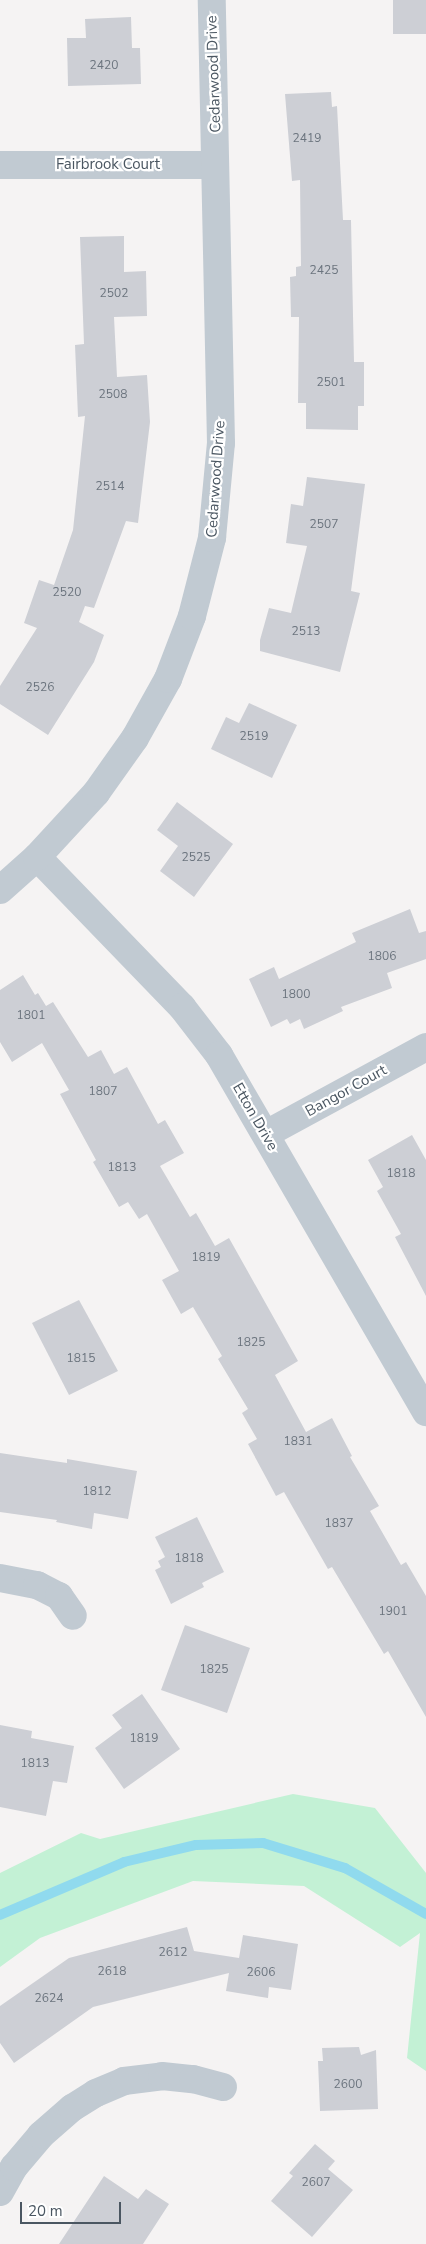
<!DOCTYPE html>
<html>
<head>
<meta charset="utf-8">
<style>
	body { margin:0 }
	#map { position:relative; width:426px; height:2244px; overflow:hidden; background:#f5f3f3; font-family:"Nunito Sans",sans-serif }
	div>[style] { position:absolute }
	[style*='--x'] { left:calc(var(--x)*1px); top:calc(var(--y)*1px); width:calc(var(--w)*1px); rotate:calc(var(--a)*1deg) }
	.green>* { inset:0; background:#c3f1d5 }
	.stream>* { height:10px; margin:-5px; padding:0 5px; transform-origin:5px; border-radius:5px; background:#90daee }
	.building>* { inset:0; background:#cdcfd5 }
	.minor>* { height:28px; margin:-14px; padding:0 14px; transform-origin:14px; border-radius:14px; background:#c1cad2 }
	span { translate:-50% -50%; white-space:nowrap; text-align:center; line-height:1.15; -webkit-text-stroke:4.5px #fff; paint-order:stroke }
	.number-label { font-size:12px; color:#6b747e }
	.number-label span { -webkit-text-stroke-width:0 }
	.street-label { font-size:15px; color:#4a5661 }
	.scale { position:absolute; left:20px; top:2202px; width:101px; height:22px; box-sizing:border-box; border:2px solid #4a5661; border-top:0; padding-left:6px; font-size:15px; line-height:18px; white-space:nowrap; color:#4a5661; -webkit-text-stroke:4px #fff; paint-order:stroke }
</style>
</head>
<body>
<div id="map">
	<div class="green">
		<i style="clip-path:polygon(293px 1794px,375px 1808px,426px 1873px,426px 2071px,407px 2058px,420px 1933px,400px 1947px,304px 1886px,193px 1881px,40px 1938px,0 1967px,0 1873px,81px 1833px,100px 1839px)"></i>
	</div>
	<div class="stream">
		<i style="--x:0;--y:1915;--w:135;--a:-23.1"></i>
		<i style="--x:124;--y:1862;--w:74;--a:-13.3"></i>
		<i style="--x:196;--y:1845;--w:67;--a:-1.7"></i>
		<i style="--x:263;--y:1843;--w:86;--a:17"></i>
		<i style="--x:345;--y:1868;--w:93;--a:29.6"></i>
	</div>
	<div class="building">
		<i style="clip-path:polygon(393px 0,426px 0,426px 34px,393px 34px)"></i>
		<i style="clip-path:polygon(131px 17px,132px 48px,140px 48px,141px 84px,68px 86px,67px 38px,86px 38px,85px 19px)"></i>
		<i style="clip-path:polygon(331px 92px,332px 107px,337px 106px,343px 220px,351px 220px,354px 362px,364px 362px,364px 406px,358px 406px,358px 430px,306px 429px,306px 403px,298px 403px,299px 317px,291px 317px,290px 277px,296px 276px,296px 267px,301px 266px,300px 180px,292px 181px,285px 94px)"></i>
		<i style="clip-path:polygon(124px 236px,124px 272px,146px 271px,147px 316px,114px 317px,117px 377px,147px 375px,150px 422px,138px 523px,126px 521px,94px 608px,85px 606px,79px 622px,104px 635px,94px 662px,48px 735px,0 704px,0 686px,37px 628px,24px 623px,39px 580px,54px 585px,73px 530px,85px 416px,78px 417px,75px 345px,84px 344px,80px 237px)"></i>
		<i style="clip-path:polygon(307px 477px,365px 484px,351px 591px,360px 593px,340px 672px,260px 651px,260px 640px,269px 608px,291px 613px,307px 546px,286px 543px,291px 504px,303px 506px)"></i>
		<i style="clip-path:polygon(249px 703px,297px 725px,272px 778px,211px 749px,226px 717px,239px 723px)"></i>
		<i style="clip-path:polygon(177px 802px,233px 844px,194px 897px,160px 871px,178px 846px,157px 830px)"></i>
		<i style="clip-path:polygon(410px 909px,419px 933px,426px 931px,426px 959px,387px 973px,392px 988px,341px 1007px,343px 1011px,304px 1029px,300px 1019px,290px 1024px,287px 1019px,271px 1027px,249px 979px,274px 967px,279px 979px,356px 942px,352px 933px)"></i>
		<i style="clip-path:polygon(23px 975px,35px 995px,38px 993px,46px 1006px,53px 1002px,88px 1057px,101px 1050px,114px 1074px,127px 1067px,158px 1124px,165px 1120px,184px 1153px,160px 1166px,190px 1217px,196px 1213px,215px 1246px,229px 1238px,298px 1361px,275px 1375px,306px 1432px,332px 1418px,352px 1456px,350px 1457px,379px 1506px,370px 1511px,401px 1565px,406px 1562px,426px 1596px,426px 1717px,388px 1651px,384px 1654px,332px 1567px,328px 1569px,284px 1492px,276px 1496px,248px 1444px,257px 1439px,242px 1413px,248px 1409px,218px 1359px,222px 1356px,193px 1307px,181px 1314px,162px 1280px,179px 1271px,147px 1214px,139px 1219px,128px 1202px,119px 1207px,93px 1162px,96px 1160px,60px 1094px,69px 1090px,42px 1043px,12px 1062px,0 1042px,0 990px)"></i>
		<i style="clip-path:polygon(412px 1135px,426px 1160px,426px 1296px,395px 1237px,401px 1234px,377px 1191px,383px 1187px,368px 1160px)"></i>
		<i style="clip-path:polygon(79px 1300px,118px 1371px,69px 1395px,32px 1323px)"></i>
		<i style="clip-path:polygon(0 1453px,67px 1463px,67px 1459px,137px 1471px,128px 1519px,94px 1513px,92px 1529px,56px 1522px,57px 1520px,0 1512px)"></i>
		<i style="clip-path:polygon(197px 1517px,224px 1572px,202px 1583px,204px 1587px,171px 1604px,155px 1570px,161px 1567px,158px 1561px,165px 1557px,155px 1537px)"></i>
		<i style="clip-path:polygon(185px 1625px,250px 1648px,227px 1713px,161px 1690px)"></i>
		<i style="clip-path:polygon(142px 1694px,180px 1749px,124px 1789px,95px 1748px,122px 1728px,112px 1715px)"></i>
		<i style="clip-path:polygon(0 1725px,32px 1731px,31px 1738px,74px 1746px,67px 1783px,53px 1781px,46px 1816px,0 1807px)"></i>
		<i style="clip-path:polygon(187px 1927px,194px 1951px,239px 1958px,243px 1935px,298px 1944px,291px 1990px,269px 1987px,268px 1998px,226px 1991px,229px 1973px,93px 2007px,14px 2063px,0 2043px,0 2006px,69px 1958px)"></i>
		<i style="clip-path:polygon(359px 2047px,361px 2055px,376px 2050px,378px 2109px,320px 2111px,318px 2061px,323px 2061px,322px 2048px)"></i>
		<i style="clip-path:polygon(315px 2144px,335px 2161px,328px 2169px,353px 2190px,312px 2237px,271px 2201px,293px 2176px,289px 2173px)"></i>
		<i style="clip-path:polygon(104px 2176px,138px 2199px,146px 2189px,169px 2204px,143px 2244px,59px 2244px)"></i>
	</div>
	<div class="minor">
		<i style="--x:0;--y:165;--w:215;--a:0"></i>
		<i style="--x:37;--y:857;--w:209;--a:46"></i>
		<i style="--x:182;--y:1007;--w:61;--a:52.4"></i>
		<i style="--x:219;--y:1055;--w:413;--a:59.9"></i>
		<i style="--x:0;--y:890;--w:50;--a:-41.7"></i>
		<i style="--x:37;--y:857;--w:87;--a:-47.3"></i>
		<i style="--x:96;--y:793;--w:67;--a:-54.7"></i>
		<i style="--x:135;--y:738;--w:68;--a:-60.8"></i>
		<i style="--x:168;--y:679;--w:67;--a:-69.1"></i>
		<i style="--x:192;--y:616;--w:81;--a:-75.6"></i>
		<i style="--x:212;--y:538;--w:95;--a:-84.6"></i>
		<i style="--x:221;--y:443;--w:443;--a:-91.2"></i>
		<i style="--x:266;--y:1134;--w:182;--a:-28.5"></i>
		<i style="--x:0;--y:1578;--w:38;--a:11"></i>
		<i style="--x:37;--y:1585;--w:25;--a:27"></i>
		<i style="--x:59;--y:1596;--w:24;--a:55"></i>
		<i style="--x:0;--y:2192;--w:29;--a:-61"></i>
		<i style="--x:14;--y:2167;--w:42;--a:-49.8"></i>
		<i style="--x:41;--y:2135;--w:41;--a:-41.1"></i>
		<i style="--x:72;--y:2108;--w:28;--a:-32"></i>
		<i style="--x:96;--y:2093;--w:30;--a:-23"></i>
		<i style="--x:124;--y:2081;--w:38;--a:-7"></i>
		<i style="--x:162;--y:2076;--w:31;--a:6"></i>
		<i style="--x:193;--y:2079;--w:31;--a:15"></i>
	</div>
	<div class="number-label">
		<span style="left:104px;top:66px">2420</span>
		<span style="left:307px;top:139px">2419</span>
		<span style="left:324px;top:271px">2425</span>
		<span style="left:114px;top:294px">2502</span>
		<span style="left:331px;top:383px">2501</span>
		<span style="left:113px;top:395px">2508</span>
		<span style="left:110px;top:487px">2514</span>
		<span style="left:324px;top:525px">2507</span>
		<span style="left:67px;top:593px">2520</span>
		<span style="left:306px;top:632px">2513</span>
		<span style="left:40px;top:688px">2526</span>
		<span style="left:254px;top:737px">2519</span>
		<span style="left:196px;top:858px">2525</span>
		<span style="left:382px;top:957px">1806</span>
		<span style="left:296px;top:995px">1800</span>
		<span style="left:31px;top:1016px">1801</span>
		<span style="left:103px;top:1092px">1807</span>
		<span style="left:122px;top:1168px">1813</span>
		<span style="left:401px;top:1174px">1818</span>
		<span style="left:206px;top:1258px">1819</span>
		<span style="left:251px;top:1343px">1825</span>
		<span style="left:81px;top:1359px">1815</span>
		<span style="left:298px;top:1442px">1831</span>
		<span style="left:97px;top:1492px">1812</span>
		<span style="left:339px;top:1524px">1837</span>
		<span style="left:189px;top:1559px">1818</span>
		<span style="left:393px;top:1612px">1901</span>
		<span style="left:214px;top:1670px">1825</span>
		<span style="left:144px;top:1739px">1819</span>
		<span style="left:35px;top:1764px">1813</span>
		<span style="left:173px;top:1953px">2612</span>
		<span style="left:112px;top:1972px">2618</span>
		<span style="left:261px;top:1973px">2606</span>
		<span style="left:49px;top:1999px">2624</span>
		<span style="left:348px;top:2085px">2600</span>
		<span style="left:316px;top:2183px">2607</span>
	</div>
	<div class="street-label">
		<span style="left:214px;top:74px;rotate:-92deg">Cedarwood Drive</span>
		<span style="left:108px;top:165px">Fairbrook Court</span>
		<span style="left:216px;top:479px;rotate:-86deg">Cedarwood Drive</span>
		<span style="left:346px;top:1091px;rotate:-29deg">Bangor Court</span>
		<span style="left:255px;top:1117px;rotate:60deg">Etton Drive</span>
	</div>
	<div class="scale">20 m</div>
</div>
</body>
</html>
